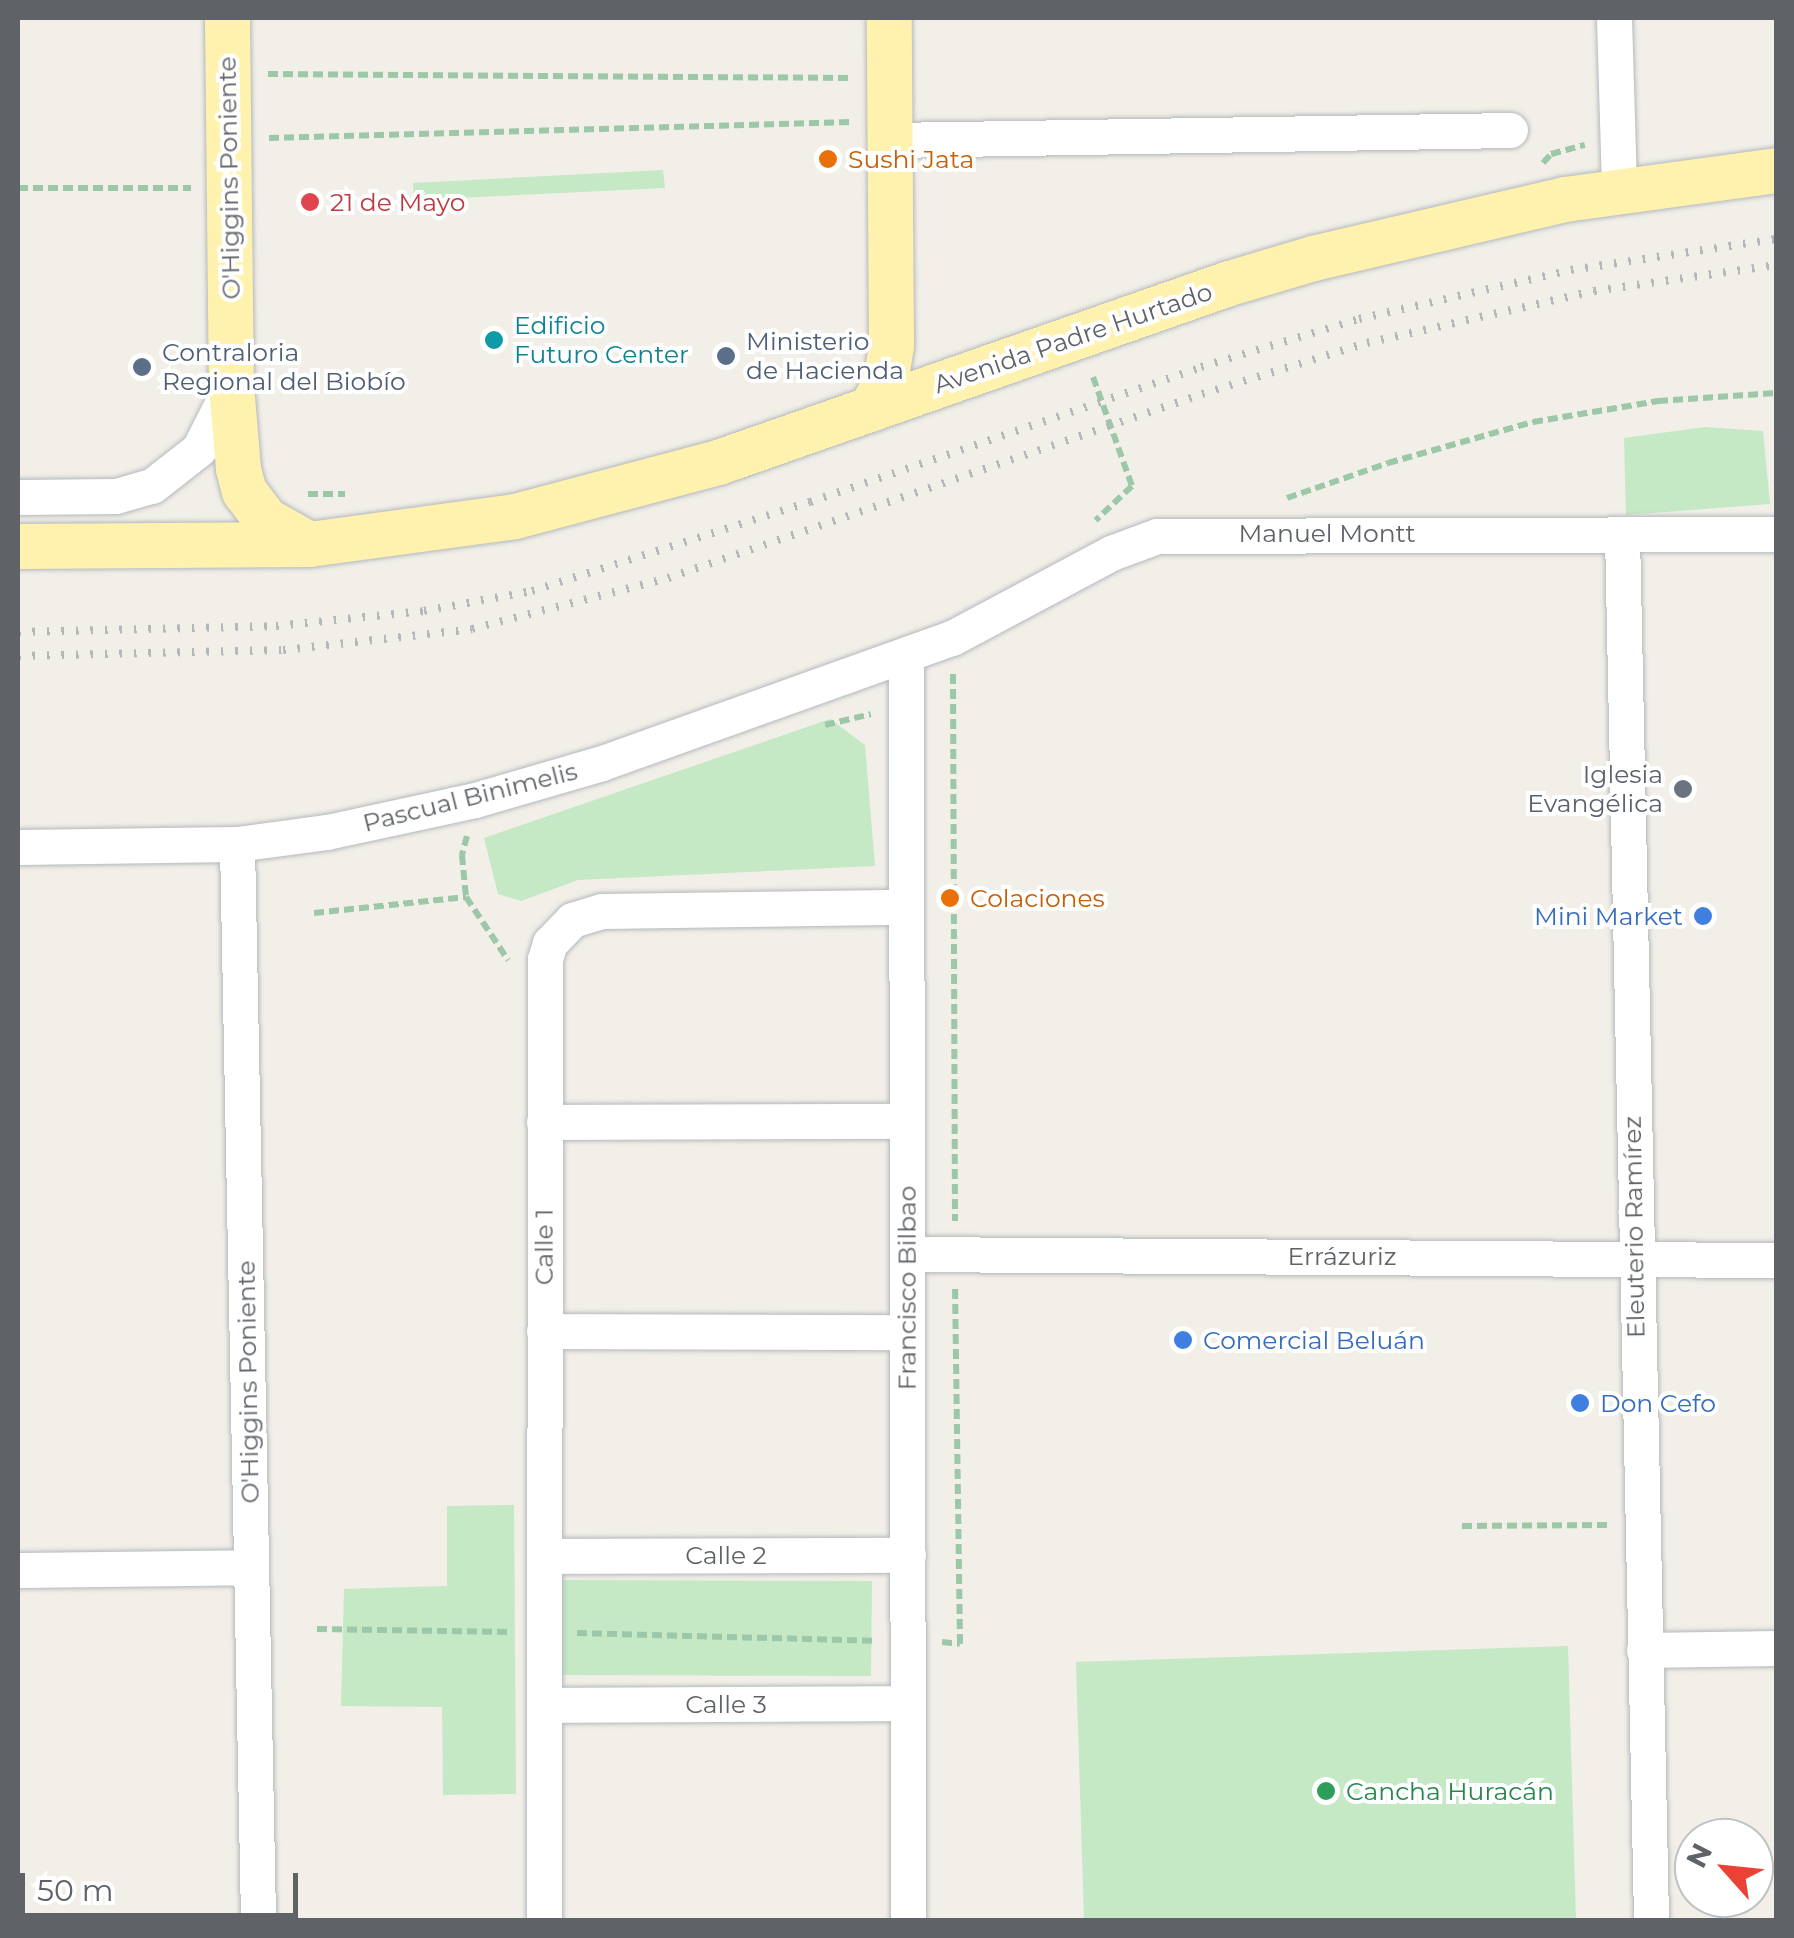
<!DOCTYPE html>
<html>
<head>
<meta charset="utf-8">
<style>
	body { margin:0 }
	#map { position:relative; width:1794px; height:1938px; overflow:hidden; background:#f1efe8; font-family:Montserrat,sans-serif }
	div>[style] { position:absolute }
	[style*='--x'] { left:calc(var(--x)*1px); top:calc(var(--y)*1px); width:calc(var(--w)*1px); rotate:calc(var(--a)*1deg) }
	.green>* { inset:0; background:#c5e8c5 }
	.path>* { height:6px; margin-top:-3px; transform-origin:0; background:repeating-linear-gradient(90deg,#9cc7a9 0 10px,transparent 0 15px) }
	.roads { filter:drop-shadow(0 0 2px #b5b8bc) drop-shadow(0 0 2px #b5b8bc) }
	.minor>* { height:35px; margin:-17.5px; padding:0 17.5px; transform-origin:17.5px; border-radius:17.5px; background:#fff }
	.major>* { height:45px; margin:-22.5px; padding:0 22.5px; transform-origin:22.5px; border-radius:22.5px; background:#fff2af }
	.rail>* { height:8px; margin-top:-4px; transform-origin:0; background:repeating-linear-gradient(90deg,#b6b7b8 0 2.5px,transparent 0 14.5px) }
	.dots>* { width:28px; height:28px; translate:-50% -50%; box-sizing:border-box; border:5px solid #fff; border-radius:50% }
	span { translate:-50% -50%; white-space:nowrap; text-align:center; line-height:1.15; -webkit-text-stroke:8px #fff; paint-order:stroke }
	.food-label { font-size:25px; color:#c56008 }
	.left { translate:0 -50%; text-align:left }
	.street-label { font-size:25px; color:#5f6368 }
	.health-label { font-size:25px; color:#be3a42 }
	.culture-label { font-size:25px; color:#0d838f }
	.service-label { font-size:25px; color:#4e5e75 }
	.worship-label { font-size:25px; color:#5b616d }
	.right { translate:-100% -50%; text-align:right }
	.shop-label { font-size:25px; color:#366cbe }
	.leisure-label { font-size:25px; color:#27864d }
	.frame { position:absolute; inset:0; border:20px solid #5f6368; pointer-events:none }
	.north { position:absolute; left:1674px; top:1818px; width:100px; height:100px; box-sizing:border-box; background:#fff; border:2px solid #bfc1c3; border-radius:50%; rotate:297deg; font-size:28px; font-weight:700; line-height:40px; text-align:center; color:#5f6368 }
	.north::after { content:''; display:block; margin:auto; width:35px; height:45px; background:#ea4335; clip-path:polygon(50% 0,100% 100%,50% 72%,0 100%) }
	.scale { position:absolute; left:20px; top:1873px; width:278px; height:45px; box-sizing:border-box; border:5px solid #5f6368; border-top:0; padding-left:12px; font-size:30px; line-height:35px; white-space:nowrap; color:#5f6368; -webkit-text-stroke:8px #fff; paint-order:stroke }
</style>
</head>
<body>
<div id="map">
	<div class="green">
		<i style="clip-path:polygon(663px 170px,665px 188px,414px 200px,413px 183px)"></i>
		<i style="clip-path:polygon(1705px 427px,1763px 431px,1770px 504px,1626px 515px,1624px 438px)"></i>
		<i style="clip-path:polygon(830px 719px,865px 745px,875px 866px,578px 880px,521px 901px,498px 894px,484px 838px)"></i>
		<i style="clip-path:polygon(514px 1505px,516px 1794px,443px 1795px,442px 1707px,341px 1706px,344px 1589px,447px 1586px,447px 1506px)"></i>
		<i style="clip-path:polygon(560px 1580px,872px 1581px,871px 1676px,559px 1675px)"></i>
		<i style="clip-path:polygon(1568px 1646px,1576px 1920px,1084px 1920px,1076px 1662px)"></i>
	</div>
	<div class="path">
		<i style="--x:268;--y:74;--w:583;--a:0.39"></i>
		<i style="--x:269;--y:138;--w:582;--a:-1.57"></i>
		<i style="--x:1543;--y:163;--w:12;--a:-48"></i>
		<i style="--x:1551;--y:154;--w:35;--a:-15"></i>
		<i style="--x:18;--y:188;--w:173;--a:0"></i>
		<i style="--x:1093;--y:377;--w:116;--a:70.3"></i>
		<i style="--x:1132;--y:486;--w:50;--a:136.6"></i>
		<i style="--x:308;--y:494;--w:37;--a:0"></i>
		<i style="--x:1287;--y:498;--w:107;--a:-19.1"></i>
		<i style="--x:1388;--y:463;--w:151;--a:-15.8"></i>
		<i style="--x:1533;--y:422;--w:127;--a:-9.5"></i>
		<i style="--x:1658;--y:401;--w:118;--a:-3.9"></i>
		<i style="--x:953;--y:674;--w:547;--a:89.79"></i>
		<i style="--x:825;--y:725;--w:47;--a:-13.4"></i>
		<i style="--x:467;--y:836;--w:20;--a:105"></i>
		<i style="--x:462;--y:855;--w:42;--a:84.6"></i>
		<i style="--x:466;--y:897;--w:76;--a:56.3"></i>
		<i style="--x:314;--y:913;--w:153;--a:-6"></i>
		<i style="--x:1462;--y:1526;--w:148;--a:-0.4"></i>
		<i style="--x:317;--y:1629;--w:193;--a:0.9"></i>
		<i style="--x:577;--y:1633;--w:297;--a:1.5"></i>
		<i style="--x:942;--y:1642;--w:18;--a:6"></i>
		<i style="--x:960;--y:1644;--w:355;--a:-90.8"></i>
	</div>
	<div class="roads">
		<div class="minor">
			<i style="--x:1614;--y:18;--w:173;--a:88.3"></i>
			<i style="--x:890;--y:140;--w:620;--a:-0.92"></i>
			<i style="--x:18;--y:497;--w:98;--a:-0.6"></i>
			<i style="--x:116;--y:496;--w:37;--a:-16"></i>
			<i style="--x:152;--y:486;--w:60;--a:-38.2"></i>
			<i style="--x:199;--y:449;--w:71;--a:-63.1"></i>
			<i style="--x:1622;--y:534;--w:1386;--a:88.8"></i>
			<i style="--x:906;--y:656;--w:1264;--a:89.91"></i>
			<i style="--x:237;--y:844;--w:1076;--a:88.88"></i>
			<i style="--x:18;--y:847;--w:219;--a:-0.8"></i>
			<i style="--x:237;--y:844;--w:91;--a:-7.6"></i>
			<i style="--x:327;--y:832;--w:151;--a:-12.2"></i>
			<i style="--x:475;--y:800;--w:132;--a:-16.2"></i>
			<i style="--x:602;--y:763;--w:372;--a:-19.7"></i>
			<i style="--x:952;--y:638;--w:180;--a:-28.1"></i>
			<i style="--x:1111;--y:553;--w:49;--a:-20.3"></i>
			<i style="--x:1157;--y:536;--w:619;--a:-0.19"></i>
			<i style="--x:544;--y:1122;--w:363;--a:-0.2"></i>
			<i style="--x:907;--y:1254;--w:869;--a:0.4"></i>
			<i style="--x:544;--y:1331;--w:363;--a:0.2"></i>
			<i style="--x:544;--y:1556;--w:364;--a:-0.2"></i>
			<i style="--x:18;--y:1570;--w:233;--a:-0.7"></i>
			<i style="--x:1644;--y:1650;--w:132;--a:-0.9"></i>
			<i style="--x:544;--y:1705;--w:364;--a:-0.3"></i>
			<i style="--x:544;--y:1920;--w:961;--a:-89.94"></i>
			<i style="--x:545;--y:959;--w:17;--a:-73"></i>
			<i style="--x:550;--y:943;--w:32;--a:-46"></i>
			<i style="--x:572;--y:920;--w:31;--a:-17"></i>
			<i style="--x:602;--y:911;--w:304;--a:-0.8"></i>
		</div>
		<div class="major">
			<i style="--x:227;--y:18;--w:367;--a:89.4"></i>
			<i style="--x:231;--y:385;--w:84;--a:85.2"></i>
			<i style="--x:238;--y:469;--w:23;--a:75"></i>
			<i style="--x:244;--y:491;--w:36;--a:53"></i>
			<i style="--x:266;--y:520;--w:49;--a:29.2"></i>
			<i style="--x:870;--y:409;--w:30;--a:-60"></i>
			<i style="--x:885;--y:383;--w:38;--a:-81"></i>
			<i style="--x:891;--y:345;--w:327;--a:-90.4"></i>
			<i style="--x:18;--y:546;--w:291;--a:-0.4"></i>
			<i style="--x:309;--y:544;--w:208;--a:-7.7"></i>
			<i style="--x:515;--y:516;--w:210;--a:-14.9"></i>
			<i style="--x:718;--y:462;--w:541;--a:-19.31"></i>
			<i style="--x:1229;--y:283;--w:88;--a:-16.6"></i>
			<i style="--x:1313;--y:258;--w:259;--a:-13.2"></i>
			<i style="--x:1565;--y:199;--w:213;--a:-7.8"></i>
		</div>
	</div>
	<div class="rail">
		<i style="--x:18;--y:632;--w:258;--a:-1.3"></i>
		<i style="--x:276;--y:626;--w:149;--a:-5.8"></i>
		<i style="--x:424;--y:611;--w:110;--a:-10.5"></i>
		<i style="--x:532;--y:591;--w:292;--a:-17.8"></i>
		<i style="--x:810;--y:502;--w:414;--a:-19"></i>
		<i style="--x:1201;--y:367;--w:165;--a:-16.9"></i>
		<i style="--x:1359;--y:319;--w:218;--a:-13"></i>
		<i style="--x:1571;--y:270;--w:207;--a:-8.6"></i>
		<i style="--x:18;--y:656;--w:265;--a:-1.3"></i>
		<i style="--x:283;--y:650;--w:190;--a:-6.3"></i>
		<i style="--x:472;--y:629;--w:203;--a:-14.6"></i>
		<i style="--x:668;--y:578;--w:565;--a:-19.01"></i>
		<i style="--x:1202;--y:394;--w:173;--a:-17.2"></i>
		<i style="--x:1367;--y:343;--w:233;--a:-12.9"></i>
		<i style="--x:1594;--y:291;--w:184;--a:-8.1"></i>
	</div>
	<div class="dots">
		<i style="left:828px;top:159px;background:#e8710a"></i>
		<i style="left:310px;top:202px;background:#e0444e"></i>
		<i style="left:494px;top:340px;background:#0f9aa8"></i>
		<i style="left:726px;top:356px;background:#5c6f8a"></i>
		<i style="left:142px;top:367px;background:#5c6f8a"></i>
		<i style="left:1683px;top:789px;background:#6b7280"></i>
		<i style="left:950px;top:898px;background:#e8710a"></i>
		<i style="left:1703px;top:916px;background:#3f7fe0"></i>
		<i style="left:1183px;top:1340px;background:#3f7fe0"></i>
		<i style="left:1580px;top:1403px;background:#3f7fe0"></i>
		<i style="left:1326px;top:1791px;background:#2e9e5b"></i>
	</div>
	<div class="food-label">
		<span class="left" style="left:848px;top:159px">Sushi Jata</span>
		<span class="left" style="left:970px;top:898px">Colaciones</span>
	</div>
	<div class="street-label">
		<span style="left:229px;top:178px;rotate:-91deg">O'Higgins Poniente</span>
		<span style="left:1073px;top:338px;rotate:-19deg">Avenida Padre Hurtado</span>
		<span style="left:1327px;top:533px">Manuel Montt</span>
		<span style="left:470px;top:797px;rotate:-14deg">Pascual Binimelis</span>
		<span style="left:1634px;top:1227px;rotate:-91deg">Eleuterio Ramírez</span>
		<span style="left:544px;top:1247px;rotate:-90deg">Calle 1</span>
		<span style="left:1342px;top:1256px">Errázuriz</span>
		<span style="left:907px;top:1288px;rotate:-90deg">Francisco Bilbao</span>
		<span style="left:248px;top:1382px;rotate:-91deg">O'Higgins Poniente</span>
		<span style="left:726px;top:1555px">Calle 2</span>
		<span style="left:726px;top:1704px">Calle 3</span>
	</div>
	<div class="health-label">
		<span class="left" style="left:330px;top:202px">21 de Mayo</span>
	</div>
	<div class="culture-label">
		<span class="left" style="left:514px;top:340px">Edificio<br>Futuro Center</span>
	</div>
	<div class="service-label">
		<span class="left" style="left:746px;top:356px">Ministerio<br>de Hacienda</span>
		<span class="left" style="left:162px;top:367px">Contraloria<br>Regional del Biobío</span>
	</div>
	<div class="worship-label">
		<span class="right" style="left:1663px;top:789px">Iglesia<br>Evangélica</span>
	</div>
	<div class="shop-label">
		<span class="right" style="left:1683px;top:916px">Mini Market</span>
		<span class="left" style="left:1203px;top:1340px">Comercial Beluán</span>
		<span class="left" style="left:1600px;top:1403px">Don Cefo</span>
	</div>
	<div class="leisure-label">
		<span class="left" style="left:1346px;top:1791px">Cancha Huracán</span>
	</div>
	<div class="frame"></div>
	<div class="north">N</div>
	<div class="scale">50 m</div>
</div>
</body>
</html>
